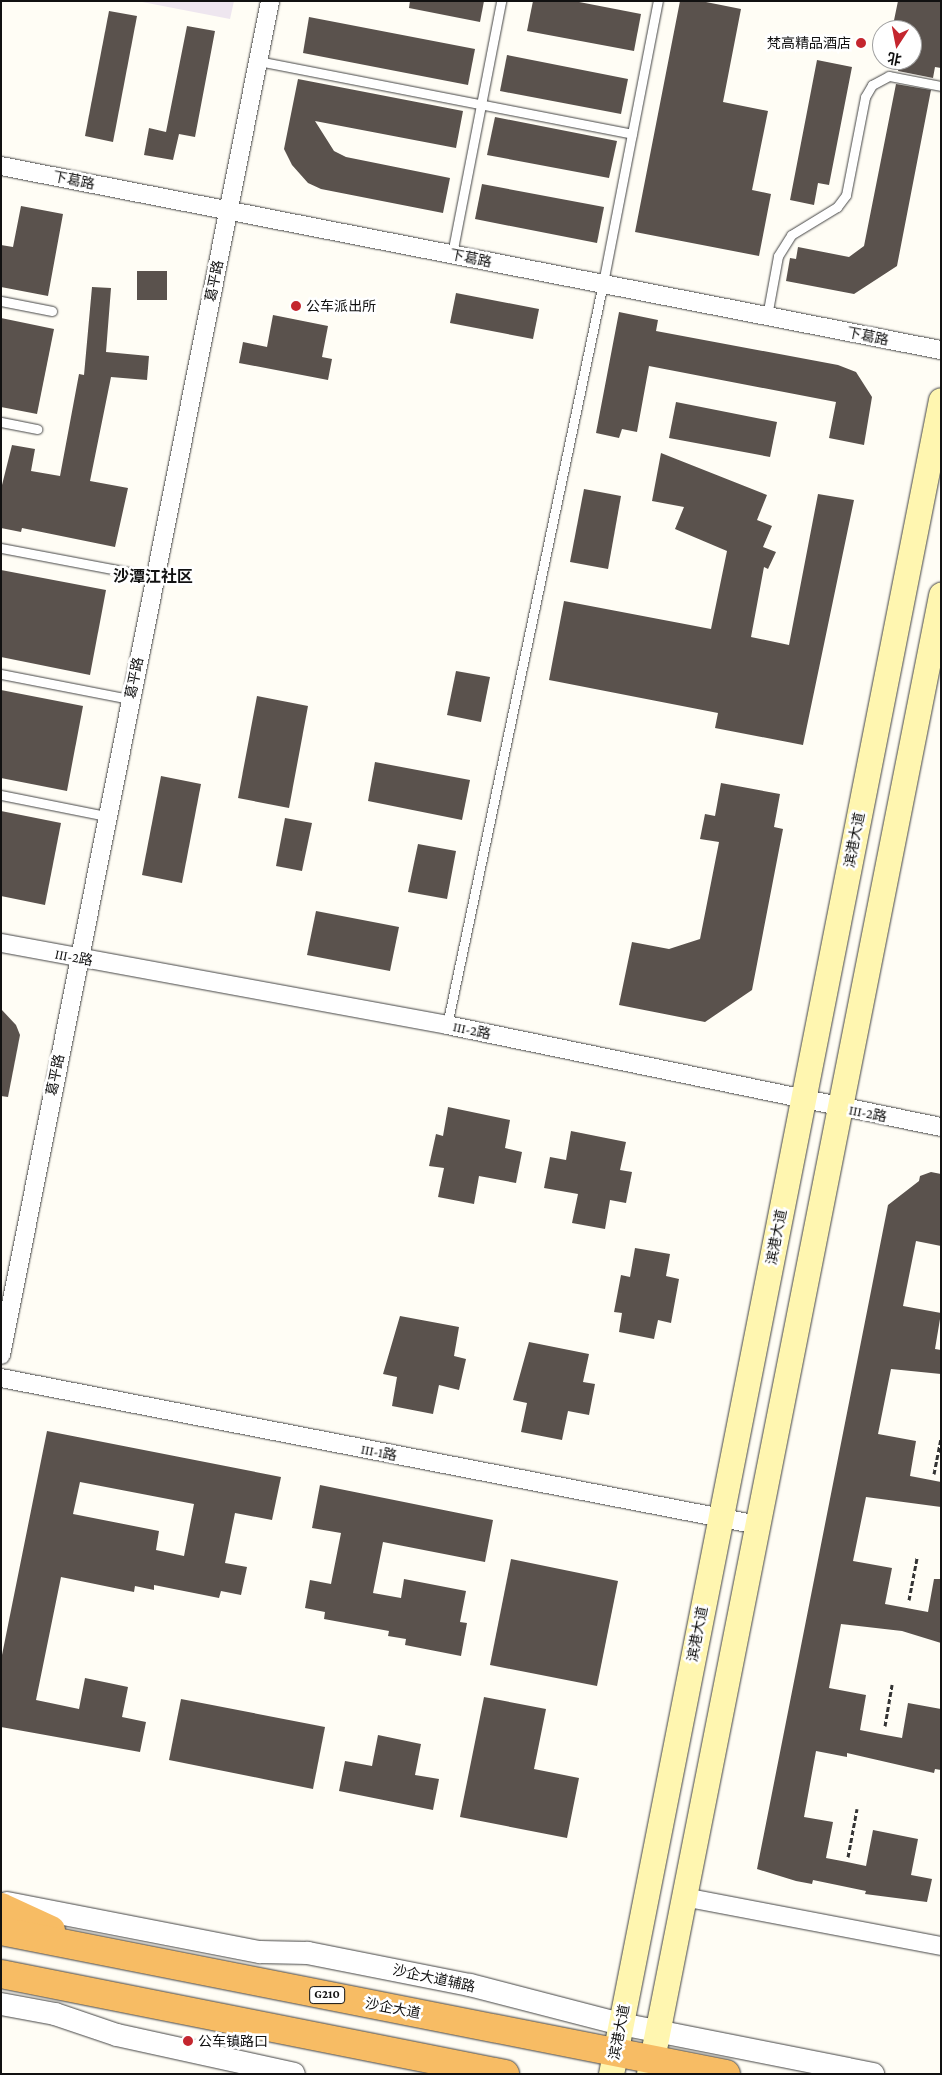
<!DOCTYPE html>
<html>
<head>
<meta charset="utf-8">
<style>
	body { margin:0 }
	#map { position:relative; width:942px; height:2075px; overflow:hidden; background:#fffdf5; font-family:"Crimson Pro","Noto Sans SC",serif }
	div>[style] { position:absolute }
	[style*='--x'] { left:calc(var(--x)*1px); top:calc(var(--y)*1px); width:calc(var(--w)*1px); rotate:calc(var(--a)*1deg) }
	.industrial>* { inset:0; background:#eee6ef }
	.building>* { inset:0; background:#5a524d }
	.path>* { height:3px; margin-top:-1.5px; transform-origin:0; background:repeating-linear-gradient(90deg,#333 0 5px,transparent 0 7.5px) }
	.roads { filter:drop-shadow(0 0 1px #444) drop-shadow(0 0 1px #444) }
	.service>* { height:9px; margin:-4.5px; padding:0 4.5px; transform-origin:4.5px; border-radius:4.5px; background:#fff }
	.minor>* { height:18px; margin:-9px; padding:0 9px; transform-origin:9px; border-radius:9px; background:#fff }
	.tertiary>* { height:22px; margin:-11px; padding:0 11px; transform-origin:11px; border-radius:11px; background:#fff }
	.secondary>* { height:25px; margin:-12.5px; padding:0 12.5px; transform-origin:12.5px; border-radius:12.5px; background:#fff6b0 }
	.trunk>* { height:28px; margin:-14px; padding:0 14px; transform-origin:14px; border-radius:14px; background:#f7bc64 }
	.dots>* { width:14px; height:14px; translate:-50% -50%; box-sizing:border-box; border:2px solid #fff; border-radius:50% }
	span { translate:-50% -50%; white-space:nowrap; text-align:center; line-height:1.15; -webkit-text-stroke:5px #fff; paint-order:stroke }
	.shield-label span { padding:1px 4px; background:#fff; border:1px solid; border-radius:4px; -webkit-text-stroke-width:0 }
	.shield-label { font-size:12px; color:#111; font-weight:700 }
	.poi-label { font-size:14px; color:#111 }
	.right { translate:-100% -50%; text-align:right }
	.left { translate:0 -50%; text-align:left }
	.street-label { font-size:14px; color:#111 }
	.quarter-label { font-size:16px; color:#111; font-weight:700 }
	.frame { position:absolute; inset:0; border:2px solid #111; pointer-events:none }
	.north { position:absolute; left:872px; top:20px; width:50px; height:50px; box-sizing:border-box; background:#fff; border:1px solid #a0a0a0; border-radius:50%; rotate:191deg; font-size:14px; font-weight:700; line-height:20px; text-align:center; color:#111 }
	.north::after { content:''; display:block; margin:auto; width:18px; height:22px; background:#c4262e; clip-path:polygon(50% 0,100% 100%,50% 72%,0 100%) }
</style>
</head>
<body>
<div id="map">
	<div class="industrial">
		<i style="clip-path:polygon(137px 1px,234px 1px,230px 19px)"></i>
	</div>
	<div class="building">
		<i style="clip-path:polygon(410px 1px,484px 1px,480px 22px,409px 8px)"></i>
		<i style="clip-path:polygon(533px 1px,574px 1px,641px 14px,634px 51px,527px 31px)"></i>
		<i style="clip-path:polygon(680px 1px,701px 1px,741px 9px,723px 102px,768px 111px,752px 190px,771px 194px,759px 256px,635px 232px)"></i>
		<i style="clip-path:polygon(898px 1px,941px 1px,941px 68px,935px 67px,933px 78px,898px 71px,900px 60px,912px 60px,912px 30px,892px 30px)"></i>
		<i style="clip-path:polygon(109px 11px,137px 16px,113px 142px,85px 136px)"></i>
		<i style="clip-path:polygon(309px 17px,475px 49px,468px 85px,303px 53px)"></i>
		<i style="clip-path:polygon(187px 26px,215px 31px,195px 137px,179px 134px,173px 160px,144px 155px,149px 128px,166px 132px)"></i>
		<i style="clip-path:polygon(507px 55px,628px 79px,621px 114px,500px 91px)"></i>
		<i style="clip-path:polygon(817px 60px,852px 67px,829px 185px,818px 183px,814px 205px,790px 200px)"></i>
		<i style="clip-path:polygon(298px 79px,463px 111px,456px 148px,315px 121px,334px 151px,346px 157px,450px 178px,443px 213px,321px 189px,308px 183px,292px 165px,284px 149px)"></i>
		<i style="clip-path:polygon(896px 84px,931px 90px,897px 266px,854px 294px,786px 281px,790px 258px,796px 259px,798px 247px,849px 257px,864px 246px)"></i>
		<i style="clip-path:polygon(495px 117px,617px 141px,609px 178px,487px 155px)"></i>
		<i style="clip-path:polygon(482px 184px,604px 207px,597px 243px,475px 219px)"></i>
		<i style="clip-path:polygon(21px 206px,63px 214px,48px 296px,1px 287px,1px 245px,13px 247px)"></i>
		<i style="clip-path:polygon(137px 271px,167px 271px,167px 300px,137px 300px)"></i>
		<i style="clip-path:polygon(92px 287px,111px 288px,106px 352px,149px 356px,147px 380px,111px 377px,90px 481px,128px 488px,115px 547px,22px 528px,21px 532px,1px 528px,1px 489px,12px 445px,35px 449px,31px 471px,60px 476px,79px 374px,84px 375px)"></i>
		<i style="clip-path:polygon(456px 293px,539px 309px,533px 339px,450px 323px)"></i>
		<i style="clip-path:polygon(619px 312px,658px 320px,656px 331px,838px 365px,856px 372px,872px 397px,864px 445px,829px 438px,836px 402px,649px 366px,637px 432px,622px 429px,619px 438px,596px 433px)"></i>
		<i style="clip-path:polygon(273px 315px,328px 326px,322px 357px,332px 359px,328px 380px,239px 363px,243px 342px,267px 347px)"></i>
		<i style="clip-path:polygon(1px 318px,54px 329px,37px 414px,1px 407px)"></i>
		<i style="clip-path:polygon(676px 402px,777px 422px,770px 457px,669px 438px)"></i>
		<i style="clip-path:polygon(661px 453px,767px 495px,757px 520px,772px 526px,763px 547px,776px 552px,768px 569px,764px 567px,751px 637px,789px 645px,818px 494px,854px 500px,803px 745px,715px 728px,718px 713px,549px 680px,564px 601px,711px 629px,727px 551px,675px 529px,684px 507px,652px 501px)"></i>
		<i style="clip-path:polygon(584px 489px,621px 496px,608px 569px,570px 562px)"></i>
		<i style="clip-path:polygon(1px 570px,106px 590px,90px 675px,1px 657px)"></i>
		<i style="clip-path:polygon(456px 671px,490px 677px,481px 722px,447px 715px)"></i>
		<i style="clip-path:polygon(1px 690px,83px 706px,67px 791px,1px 778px)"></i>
		<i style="clip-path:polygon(257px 696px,308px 706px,289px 808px,238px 798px)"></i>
		<i style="clip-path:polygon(375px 762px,470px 780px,462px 820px,368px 801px)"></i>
		<i style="clip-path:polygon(161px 776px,201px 784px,182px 883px,142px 875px)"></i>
		<i style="clip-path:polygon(721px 783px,780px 794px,774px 827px,783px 829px,752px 990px,705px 1022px,619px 1005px,632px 942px,669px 949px,700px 939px,719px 842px,700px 839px,705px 814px,715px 816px)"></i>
		<i style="clip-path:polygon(1px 811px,61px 823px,45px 905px,1px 896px)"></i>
		<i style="clip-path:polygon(285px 818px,312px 823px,302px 871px,276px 866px)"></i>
		<i style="clip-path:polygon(418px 844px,456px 851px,447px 899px,408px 892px)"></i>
		<i style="clip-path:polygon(316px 911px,399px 927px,390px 971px,307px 955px)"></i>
		<i style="clip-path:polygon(1px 1009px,16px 1025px,20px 1035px,8px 1097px,1px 1096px)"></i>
		<i style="clip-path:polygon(448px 1107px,510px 1120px,505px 1148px,522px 1152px,516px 1183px,479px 1176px,474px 1204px,438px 1197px,444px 1168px,429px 1166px,436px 1134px,443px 1136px)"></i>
		<i style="clip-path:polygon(571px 1131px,626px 1142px,620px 1170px,632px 1172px,626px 1203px,610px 1200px,605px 1229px,572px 1223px,578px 1194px,544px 1188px,550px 1157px,566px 1160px)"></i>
		<i style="clip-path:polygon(931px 1172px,941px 1174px,941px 1246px,916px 1241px,903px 1306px,941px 1313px,935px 1349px,941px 1350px,941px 1374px,891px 1369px,878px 1434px,916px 1441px,910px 1476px,941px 1482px,941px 1507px,866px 1497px,853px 1561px,892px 1568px,885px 1604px,928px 1612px,934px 1579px,941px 1579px,941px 1643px,902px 1631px,841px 1624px,829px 1688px,866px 1695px,860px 1730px,880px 1734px,902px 1738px,908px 1703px,941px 1709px,941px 1770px,935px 1769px,934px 1773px,847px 1753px,847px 1757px,816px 1751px,804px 1817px,833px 1822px,826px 1858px,847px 1862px,866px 1866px,873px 1830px,918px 1839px,911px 1875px,932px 1879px,927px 1902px,865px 1894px,866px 1891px,813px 1880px,812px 1884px,796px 1881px,757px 1869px,888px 1205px,919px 1181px,920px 1176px)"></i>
		<i style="clip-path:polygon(635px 1248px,670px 1254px,666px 1276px,679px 1279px,671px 1323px,658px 1320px,654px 1339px,619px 1332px,622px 1313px,614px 1312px,621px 1275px,630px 1277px)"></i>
		<i style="clip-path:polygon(400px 1316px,459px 1327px,454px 1356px,466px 1359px,459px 1390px,439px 1385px,433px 1414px,392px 1406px,397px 1377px,383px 1374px)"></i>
		<i style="clip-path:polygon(529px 1342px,589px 1354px,583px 1382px,595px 1384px,589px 1415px,568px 1411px,562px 1440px,521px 1432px,527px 1403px,513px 1400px)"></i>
		<i style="clip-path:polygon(evenodd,47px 1431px,281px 1477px,272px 1520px,235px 1513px,225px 1563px,247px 1567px,241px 1595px,221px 1591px,219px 1598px,154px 1585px,154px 1590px,135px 1586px,134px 1592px,61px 1577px,36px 1700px,79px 1709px,85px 1678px,128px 1687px,122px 1717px,146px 1722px,140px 1752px,1px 1727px,1px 1660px,47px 1431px,80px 1482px,194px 1504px,184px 1556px,156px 1550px,159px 1531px,73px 1514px,80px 1482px)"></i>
		<i style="clip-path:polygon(320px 1485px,493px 1520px,485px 1562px,383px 1542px,373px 1593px,401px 1598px,404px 1579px,466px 1591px,460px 1622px,467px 1623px,461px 1656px,405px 1645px,406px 1639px,388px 1636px,389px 1631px,324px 1619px,325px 1612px,305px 1608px,310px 1580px,331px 1584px,341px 1533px,312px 1528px)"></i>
		<i style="clip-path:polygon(511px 1559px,618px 1581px,597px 1686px,490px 1665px)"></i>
		<i style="clip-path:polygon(484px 1697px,546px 1709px,534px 1769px,579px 1778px,567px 1838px,460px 1817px)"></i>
		<i style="clip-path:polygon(181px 1699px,325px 1727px,313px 1789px,169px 1760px)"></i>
		<i style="clip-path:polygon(378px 1735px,421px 1744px,415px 1775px,439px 1779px,433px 1810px,339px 1791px,345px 1761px,372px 1766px)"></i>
	</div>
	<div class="path">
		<i style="--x:934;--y:1474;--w:37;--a:-79"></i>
		<i style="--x:909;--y:1600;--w:43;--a:-79.2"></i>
		<i style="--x:885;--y:1726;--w:42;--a:-80.3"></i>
		<i style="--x:848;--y:1857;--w:49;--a:-79.4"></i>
	</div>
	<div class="roads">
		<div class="service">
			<i style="--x:258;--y:61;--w:381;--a:11"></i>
			<i style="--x:452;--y:254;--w:258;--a:-79"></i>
			<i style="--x:1;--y:301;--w:52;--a:11.1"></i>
			<i style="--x:767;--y:316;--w:61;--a:-79.6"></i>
			<i style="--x:778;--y:256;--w:25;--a:-58"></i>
			<i style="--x:791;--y:235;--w:54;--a:-31.3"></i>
			<i style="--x:837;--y:207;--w:15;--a:-53"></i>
			<i style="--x:846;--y:195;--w:100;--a:-79"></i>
			<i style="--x:865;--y:97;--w:14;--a:-60"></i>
			<i style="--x:872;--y:85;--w:19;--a:-28"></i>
			<i style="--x:889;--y:76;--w:53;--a:10.9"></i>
			<i style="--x:1;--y:422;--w:37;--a:11"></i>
			<i style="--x:1;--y:548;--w:157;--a:10.7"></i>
			<i style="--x:1;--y:674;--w:131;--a:11"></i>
			<i style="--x:1;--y:795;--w:107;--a:11.3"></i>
			<i style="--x:447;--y:1025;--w:758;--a:-78.13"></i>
			<i style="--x:603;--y:283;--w:287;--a:-79"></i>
		</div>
		<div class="minor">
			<i style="--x:1;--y:166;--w:958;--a:11.08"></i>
			<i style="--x:1;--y:943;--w:453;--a:10.4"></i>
			<i style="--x:447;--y:1025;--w:504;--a:11.67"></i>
			<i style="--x:1;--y:1355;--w:1380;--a:-78.76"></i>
			<i style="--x:1;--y:1378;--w:771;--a:10.99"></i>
			<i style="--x:684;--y:1897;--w:262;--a:10.8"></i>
		</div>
		<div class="tertiary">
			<i style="--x:7;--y:1903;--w:258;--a:11"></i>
			<i style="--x:260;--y:1952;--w:48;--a:1.2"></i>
			<i style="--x:308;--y:1953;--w:165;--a:11.2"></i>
			<i style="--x:470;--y:1985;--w:156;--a:14.5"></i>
			<i style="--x:621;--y:2024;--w:257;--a:11.2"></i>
			<i style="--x:1;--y:2004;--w:55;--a:10.5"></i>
			<i style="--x:55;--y:2014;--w:65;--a:18.7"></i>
			<i style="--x:117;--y:2035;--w:181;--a:12.4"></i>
		</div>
		<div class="secondary">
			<i style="--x:611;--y:2074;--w:1706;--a:-78.85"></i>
			<i style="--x:649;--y:2074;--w:1508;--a:-78.83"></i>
		</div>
		<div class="trunk">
			<i style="--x:1;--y:1907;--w:55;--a:24.7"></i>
			<i style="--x:1;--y:1931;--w:739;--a:11.16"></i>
			<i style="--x:1;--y:1974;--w:514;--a:11.22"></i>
		</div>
	</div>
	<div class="dots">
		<i style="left:861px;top:43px;background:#c4262e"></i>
		<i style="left:296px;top:306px;background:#c4262e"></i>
		<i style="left:188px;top:2041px;background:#c4262e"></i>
	</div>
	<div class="shield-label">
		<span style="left:327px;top:1995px">G210</span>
	</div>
	<div class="poi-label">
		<span class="right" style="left:851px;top:43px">梵高精品酒店</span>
		<span class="left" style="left:306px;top:306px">公车派出所</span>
		<span class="left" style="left:198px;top:2041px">公车镇路口</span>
	</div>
	<div class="street-label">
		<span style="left:74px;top:180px;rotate:11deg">下葛路</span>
		<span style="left:471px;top:258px;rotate:11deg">下葛路</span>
		<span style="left:214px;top:281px;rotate:-79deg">葛平路</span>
		<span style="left:868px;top:336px;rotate:11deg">下葛路</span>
		<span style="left:134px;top:678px;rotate:-79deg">葛平路</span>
		<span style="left:854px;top:840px;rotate:-79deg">滨港大道</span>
		<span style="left:74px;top:957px;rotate:11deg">III-2路</span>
		<span style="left:472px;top:1030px;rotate:12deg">III-2路</span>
		<span style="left:55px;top:1075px;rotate:-79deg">葛平路</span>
		<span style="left:868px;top:1113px;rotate:11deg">III-2路</span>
		<span style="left:776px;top:1237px;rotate:-79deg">滨港大道</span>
		<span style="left:379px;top:1452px;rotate:11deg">III-1路</span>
		<span style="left:697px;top:1634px;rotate:-79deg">滨港大道</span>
		<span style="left:434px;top:1978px;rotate:12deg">沙企大道辅路</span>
		<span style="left:393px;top:2008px;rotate:11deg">沙企大道</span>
		<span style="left:619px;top:2032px;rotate:-79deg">滨港大道</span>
	</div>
	<div class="quarter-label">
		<span style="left:153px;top:577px">沙潭江社区</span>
	</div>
	<div class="frame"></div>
	<div class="north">北</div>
</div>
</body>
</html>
